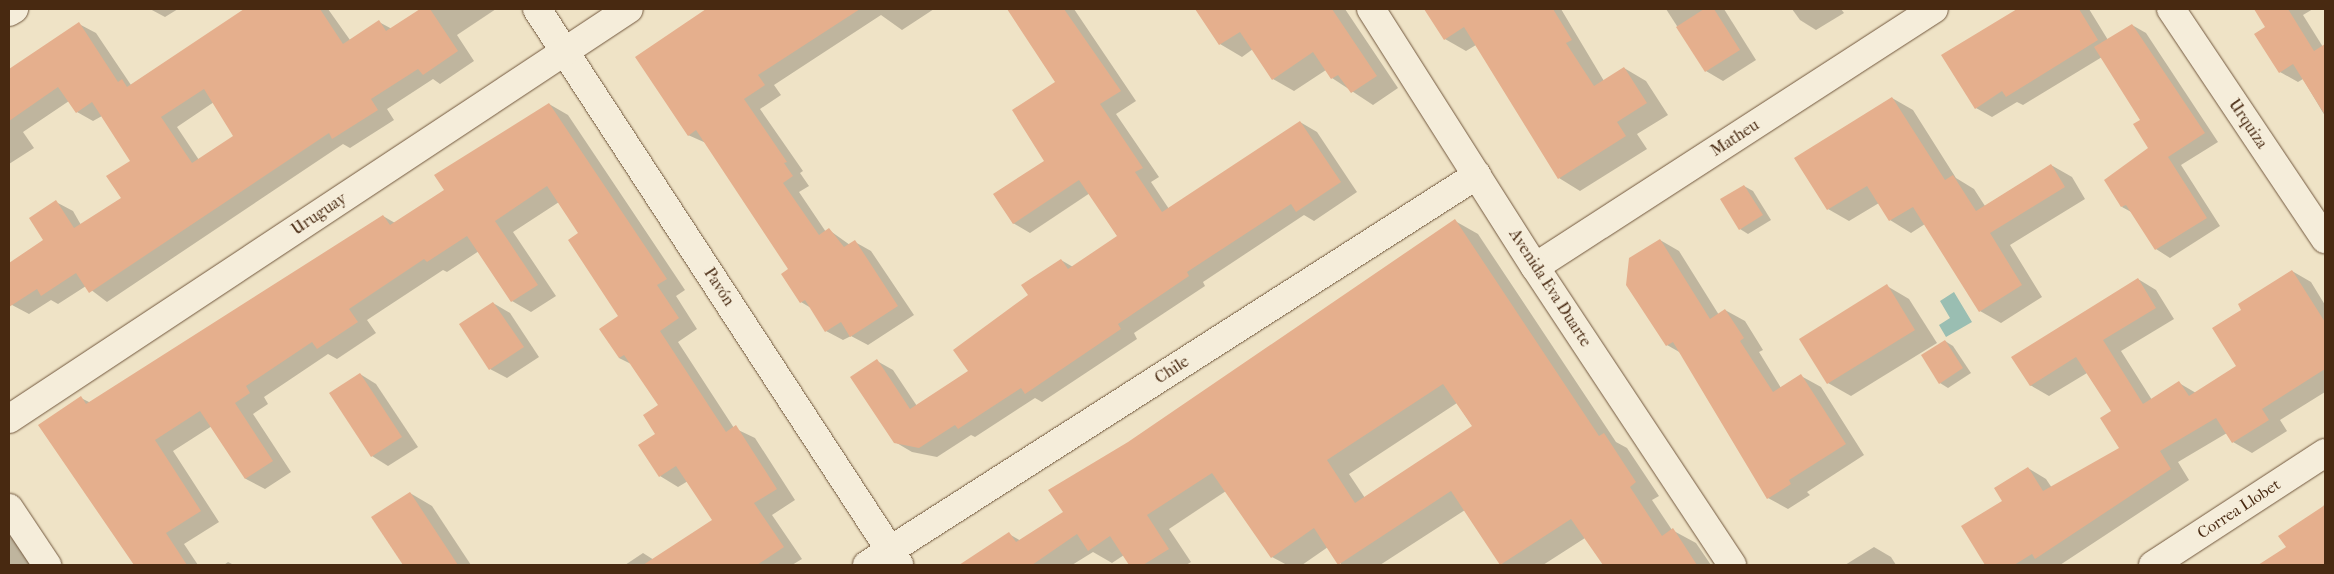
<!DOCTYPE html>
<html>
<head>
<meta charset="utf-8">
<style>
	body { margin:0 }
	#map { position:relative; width:2334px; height:574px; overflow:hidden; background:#efe3c6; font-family:"IM FELL French Canon",serif }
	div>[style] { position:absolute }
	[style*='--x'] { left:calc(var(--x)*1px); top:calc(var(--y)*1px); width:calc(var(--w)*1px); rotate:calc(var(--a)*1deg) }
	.water>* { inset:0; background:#9abeb2 }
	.shadow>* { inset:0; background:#0003 }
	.building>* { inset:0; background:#e5af8d }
	.roads { filter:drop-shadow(0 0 1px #72583e) drop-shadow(0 0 1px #72583e) }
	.minor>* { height:28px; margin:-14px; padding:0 14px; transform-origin:14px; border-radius:14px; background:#f5edda }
	.tertiary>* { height:28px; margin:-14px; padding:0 14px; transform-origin:14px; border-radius:14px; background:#f5edda }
	.secondary>* { height:28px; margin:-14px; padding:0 14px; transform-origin:14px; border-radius:14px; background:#f5edda }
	span { translate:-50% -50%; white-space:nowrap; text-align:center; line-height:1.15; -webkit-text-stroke:4px #f5edda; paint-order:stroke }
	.street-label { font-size:16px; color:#482911 }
	.frame { position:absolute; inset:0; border:10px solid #482911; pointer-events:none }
</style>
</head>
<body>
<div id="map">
	<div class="water">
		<i style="clip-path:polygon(1954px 292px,1972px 322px,1946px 337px,1939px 325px,1950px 318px,1940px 301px)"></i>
	</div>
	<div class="shadow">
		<i style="clip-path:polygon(150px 9px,178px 9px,165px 17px)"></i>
		<i style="clip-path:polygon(evenodd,246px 9px,328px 9px,350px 40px,379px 22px,392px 29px,422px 9px,496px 9px,457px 35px,474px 61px,440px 84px,433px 79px,387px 109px,394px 120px,350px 148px,343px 144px,107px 302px,86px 286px,58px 304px,51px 300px,29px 314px,12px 305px,9px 300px,9px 264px,45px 240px,56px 202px,73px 211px,81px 225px,123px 198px,132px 161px,102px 116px,93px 121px,77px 112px,69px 101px,23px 132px,34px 148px,9px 164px,9px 72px,79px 24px,96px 33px,131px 85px,246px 9px,214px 102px,235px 136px,199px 160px,177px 127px,214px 102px)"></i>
		<i style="clip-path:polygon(709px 9px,934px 9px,902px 30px,881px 15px,774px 85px,781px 95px,760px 109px,803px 171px,800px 173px,809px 186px,799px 192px,826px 232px,829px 230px,850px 245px,855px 242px,871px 251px,914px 315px,868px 345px,851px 336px,843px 340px,826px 331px,811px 308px,801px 302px,790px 269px,706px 143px,688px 135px,637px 58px)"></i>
		<i style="clip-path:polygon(1008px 9px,1074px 9px,1136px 101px,1116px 114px,1159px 177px,1151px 182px,1169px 209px,1300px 122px,1317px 132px,1357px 192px,1314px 221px,1304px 215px,1203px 282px,1205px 286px,1134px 333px,1137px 339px,1042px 402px,1035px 398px,975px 437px,971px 435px,937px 457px,912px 452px,895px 442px,877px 361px,893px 370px,917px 406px,969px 371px,1061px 260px,1073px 267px,1118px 237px,1090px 193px,1030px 233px,1013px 223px,1046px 161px,1057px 83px)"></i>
		<i style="clip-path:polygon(1196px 9px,1345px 9px,1398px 88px,1373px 105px,1332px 78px,1326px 70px,1294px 91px,1273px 79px,1253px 49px,1242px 57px,1220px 44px)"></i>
		<i style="clip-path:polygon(1429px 9px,1561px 9px,1604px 81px,1624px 68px,1646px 81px,1668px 115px,1637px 134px,1647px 149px,1580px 191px,1559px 178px,1476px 45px,1466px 51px,1445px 39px,1426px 10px)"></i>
		<i style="clip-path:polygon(1666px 9px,1724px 9px,1756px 60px,1723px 81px,1706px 71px)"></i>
		<i style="clip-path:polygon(1792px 9px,1841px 9px,1844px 13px,1816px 30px,1800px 20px)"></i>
		<i style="clip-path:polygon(2019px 9px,2089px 9px,2108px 40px,2132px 25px,2146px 33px,2218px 142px,2181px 165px,2220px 226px,2170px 258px,2156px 249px,2133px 213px,2122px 207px,2149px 148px,2142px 120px,2102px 57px,2023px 105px,2017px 102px,1992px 117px,1976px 108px,1943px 56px)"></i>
		<i style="clip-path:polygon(2256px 9px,2313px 9px,2303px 15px,2323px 47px,2325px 45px,2325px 116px,2303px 79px,2298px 82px,2280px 72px,2267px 28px)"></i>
		<i style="clip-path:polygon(1892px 98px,1913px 110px,1956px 178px,1974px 189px,1985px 206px,2051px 165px,2072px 177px,2085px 199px,2010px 245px,2042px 297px,2001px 323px,1980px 311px,1925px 224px,1911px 233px,1890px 220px,1879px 203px,1849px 221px,1828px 209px,1796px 158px)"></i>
		<i style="clip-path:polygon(549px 104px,568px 115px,685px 290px,676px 296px,697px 329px,678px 342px,734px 428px,755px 438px,795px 500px,772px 515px,802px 559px,792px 565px,625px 565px,643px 553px,654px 560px,714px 521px,688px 481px,678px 487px,660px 476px,657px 434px,660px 406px,633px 365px,619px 358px,620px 316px,580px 234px,559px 202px,513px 232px,556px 296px,531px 312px,512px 301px,479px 251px,447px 272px,443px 270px,367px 320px,376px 333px,337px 359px,328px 354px,264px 397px,268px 404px,253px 414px,291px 472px,265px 489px,246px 479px,212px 426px,173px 451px,219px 522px,184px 544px,198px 565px,135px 565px,40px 425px,81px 398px,91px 403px,383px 216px,395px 223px,446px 190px)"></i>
		<i style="clip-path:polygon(1744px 186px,1753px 191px,1771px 220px,1748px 234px,1740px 229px)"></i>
		<i style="clip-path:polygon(evenodd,1455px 221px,1478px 234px,1616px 442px,1627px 448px,1659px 496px,1652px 500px,1672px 530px,1696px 543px,1711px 565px,1605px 565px,1585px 538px,1543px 565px,1503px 565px,1465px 510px,1380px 565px,1342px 565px,1328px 547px,1302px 565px,1287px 565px,1272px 557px,1226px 491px,1169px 529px,1191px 562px,1186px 565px,1131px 565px,1124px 555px,1112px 563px,1093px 552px,1072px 565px,985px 565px,978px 554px,1009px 534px,1021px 541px,1065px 512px,1129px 443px,1455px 221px,1457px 403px,1473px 427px,1365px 498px,1349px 474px,1457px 403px)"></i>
		<i style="clip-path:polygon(1660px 240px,1679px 251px,1719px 315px,1725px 310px,1745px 321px,1763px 350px,1759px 352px,1781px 388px,1801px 376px,1821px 387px,1864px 455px,1807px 492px,1810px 495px,1788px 509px,1768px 498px,1681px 353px,1667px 345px)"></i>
		<i style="clip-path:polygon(2292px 271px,2311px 282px,2325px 305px,2325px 392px,2280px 420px,2287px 431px,2252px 453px,2233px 442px,2227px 433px,2178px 462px,2189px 480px,2060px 565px,1987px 565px,1963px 527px,2004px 501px,2028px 468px,2046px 479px,2052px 488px,2120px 449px,2113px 412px,2087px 373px,2049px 396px,2030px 385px,2138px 279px,2156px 290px,2174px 319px,2121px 351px,2152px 400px,2179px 383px,2196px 393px,2238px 367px,2243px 310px)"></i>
		<i style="clip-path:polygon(1887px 286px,1909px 299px,1937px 343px,1851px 396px,1828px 383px,1801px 339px)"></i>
		<i style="clip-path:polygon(493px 303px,510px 313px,539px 357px,507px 378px,490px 369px)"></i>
		<i style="clip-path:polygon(1945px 341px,1953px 346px,1971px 373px,1948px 388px,1940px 383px)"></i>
		<i style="clip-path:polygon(360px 374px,376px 384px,418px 447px,388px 466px,372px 456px)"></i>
		<i style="clip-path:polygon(410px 493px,432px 506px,471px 565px,404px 565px,373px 517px)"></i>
		<i style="clip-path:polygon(2325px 504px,2325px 565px,2259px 565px,2287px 548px)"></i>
		<i style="clip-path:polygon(9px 533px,30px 565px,9px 565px)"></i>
		<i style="clip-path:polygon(1874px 547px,1891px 557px,1896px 565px,1845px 565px)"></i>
		<i style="clip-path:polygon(228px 562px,234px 565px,224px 565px)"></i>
	</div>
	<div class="building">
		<i style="clip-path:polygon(evenodd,244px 9px,320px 9px,343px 44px,379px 20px,386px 31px,420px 9px,430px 9px,458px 51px,423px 75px,418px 69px,371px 99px,378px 110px,332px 139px,329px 133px,89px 293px,76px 273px,41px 296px,37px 289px,9px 307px,9px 263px,43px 240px,29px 218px,56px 200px,74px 228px,121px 198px,106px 176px,130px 161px,92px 102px,76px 113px,58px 87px,9px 121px,9px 69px,79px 22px,118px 82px,122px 79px,127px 87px,244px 9px,204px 89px,233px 136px,192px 163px,161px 117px,204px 89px)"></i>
		<i style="clip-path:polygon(706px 9px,860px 9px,758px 75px,765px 85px,744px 99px,787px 162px,784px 163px,793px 176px,783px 183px,819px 235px,829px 228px,844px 247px,855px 240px,898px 306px,850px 337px,841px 322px,825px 332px,805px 300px,800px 303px,781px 274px,788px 269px,696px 130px,688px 136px,635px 57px)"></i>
		<i style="clip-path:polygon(1007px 9px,1064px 9px,1121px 91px,1100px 104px,1143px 168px,1135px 172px,1162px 212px,1300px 121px,1341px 182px,1296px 212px,1291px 204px,1187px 272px,1189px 276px,1118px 324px,1121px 329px,1025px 394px,1021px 388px,958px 429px,955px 425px,919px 448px,894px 443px,850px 377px,877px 359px,910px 409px,968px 371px,953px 350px,1028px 295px,1021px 285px,1061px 259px,1068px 269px,1117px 236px,1079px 180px,1013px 224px,993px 194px,1044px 161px,1012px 110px,1055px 82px)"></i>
		<i style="clip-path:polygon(1195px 9px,1332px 9px,1377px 76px,1351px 93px,1338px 75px,1331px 79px,1313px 52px,1272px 80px,1240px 32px,1219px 45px)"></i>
		<i style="clip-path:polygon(1424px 9px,1553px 9px,1572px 40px,1566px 43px,1594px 86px,1624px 67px,1647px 103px,1617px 122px,1626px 136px,1558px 179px,1464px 27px,1444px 40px)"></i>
		<i style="clip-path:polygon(1704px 9px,1714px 9px,1740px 50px,1705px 72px,1676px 27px)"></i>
		<i style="clip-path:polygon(2017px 9px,2079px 9px,2098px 40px,2006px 97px,2002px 91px,1975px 109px,1941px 55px)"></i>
		<i style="clip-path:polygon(2254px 9px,2288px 9px,2314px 51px,2325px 44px,2325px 115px,2293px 64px,2279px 73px,2254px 34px,2265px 27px)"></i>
		<i style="clip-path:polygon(2132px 24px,2205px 133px,2168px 157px,2207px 218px,2155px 250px,2126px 205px,2121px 207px,2104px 180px,2148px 148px,2133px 124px,2140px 120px,2094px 47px)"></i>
		<i style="clip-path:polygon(1892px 97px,1945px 180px,1953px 175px,1976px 211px,2051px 164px,2065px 187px,1990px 233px,2022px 285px,1979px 312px,1913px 207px,1889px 221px,1867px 186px,1827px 210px,1794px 158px)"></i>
		<i style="clip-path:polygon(549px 103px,667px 279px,657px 285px,679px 318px,660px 331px,726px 432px,736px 425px,777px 489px,754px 503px,784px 547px,757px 565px,643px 565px,712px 520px,676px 466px,659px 477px,638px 445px,655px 434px,643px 415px,658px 405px,624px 355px,619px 358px,599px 329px,618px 316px,568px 240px,578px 233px,547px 186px,495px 221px,538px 285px,511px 302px,467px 236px,427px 262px,424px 259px,349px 309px,358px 322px,317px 349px,312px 342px,246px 386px,250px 393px,235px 403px,273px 461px,245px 479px,200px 411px,155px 440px,201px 511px,166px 533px,187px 565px,134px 565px,38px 425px,81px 396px,86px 404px,383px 215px,390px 225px,444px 190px,434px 175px)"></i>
		<i style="clip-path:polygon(1744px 185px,1763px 215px,1739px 230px,1720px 199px)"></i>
		<i style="clip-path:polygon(evenodd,1455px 219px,1599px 436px,1604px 433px,1636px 482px,1630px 487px,1662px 536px,1673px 528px,1697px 565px,1603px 565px,1571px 519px,1500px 565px,1451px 491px,1338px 565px,1314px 528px,1271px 558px,1212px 473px,1147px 515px,1169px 549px,1143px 565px,1129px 565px,1110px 536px,1088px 551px,1077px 534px,1032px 565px,959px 565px,1009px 532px,1016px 542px,1063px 512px,1048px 490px,1128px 442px,1455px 219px,1443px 384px,1472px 426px,1355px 503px,1327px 460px,1443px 384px)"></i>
		<i style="clip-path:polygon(1660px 239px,1710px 319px,1725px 309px,1744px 338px,1740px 341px,1773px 392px,1801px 374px,1846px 444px,1789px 480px,1791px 484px,1767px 499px,1673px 342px,1666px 346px,1626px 285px,1629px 258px)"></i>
		<i style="clip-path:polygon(2292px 270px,2325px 322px,2325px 369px,2262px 409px,2269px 420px,2232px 443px,2216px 418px,2160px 451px,2171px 469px,2035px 559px,2032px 554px,2014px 565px,1985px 565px,1961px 526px,2002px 501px,1994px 488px,2028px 467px,2043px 491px,2119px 448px,2100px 418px,2111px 411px,2076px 357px,2030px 386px,2011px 357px,2138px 278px,2156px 308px,2103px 340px,2143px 404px,2179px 381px,2189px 396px,2236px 366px,2212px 328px,2241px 310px,2238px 304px)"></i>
		<i style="clip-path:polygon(1887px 284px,1915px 330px,1827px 384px,1799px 339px)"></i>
		<i style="clip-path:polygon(493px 302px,524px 347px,489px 370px,459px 324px)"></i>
		<i style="clip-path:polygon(1945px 340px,1963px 368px,1939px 384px,1921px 355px)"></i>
		<i style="clip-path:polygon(360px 373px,402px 437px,371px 457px,329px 393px)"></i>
		<i style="clip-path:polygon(410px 492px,458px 565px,403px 565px,371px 517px)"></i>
		<i style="clip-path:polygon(2325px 505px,2325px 565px,2258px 565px,2286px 547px,2278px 536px)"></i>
	</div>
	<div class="roads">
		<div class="minor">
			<i style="--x:537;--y:9;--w:663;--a:56.89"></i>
			<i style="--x:2171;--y:9;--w:277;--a:56.2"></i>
			<i style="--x:9;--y:419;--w:743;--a:-33.48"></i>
			<i style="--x:9;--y:508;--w:69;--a:56.3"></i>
			<i style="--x:867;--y:565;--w:724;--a:-32.59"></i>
			<i style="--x:2153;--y:565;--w:205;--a:-33.1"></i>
		</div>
		<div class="tertiary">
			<i style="--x:1535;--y:267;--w:475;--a:-32.9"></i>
		</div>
		<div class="secondary">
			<i style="--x:1371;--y:9;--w:306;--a:57.6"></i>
			<i style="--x:1535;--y:267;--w:357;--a:56.5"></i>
			<i style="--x:9;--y:12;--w:6;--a:-31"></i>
		</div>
	</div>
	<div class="street-label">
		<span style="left:2248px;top:124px;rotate:56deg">Urquiza</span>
		<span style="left:1735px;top:138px;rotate:-33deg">Matheu</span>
		<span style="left:319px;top:214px;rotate:-34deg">Uruguay</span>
		<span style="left:719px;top:287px;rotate:57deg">Pavón</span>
		<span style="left:1550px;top:288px;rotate:57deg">Avenida Eva Duarte</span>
		<span style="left:1172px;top:370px;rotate:-33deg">Chile</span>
		<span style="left:2239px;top:509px;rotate:-33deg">Correa Llobet</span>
	</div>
	<div class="frame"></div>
</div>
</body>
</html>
